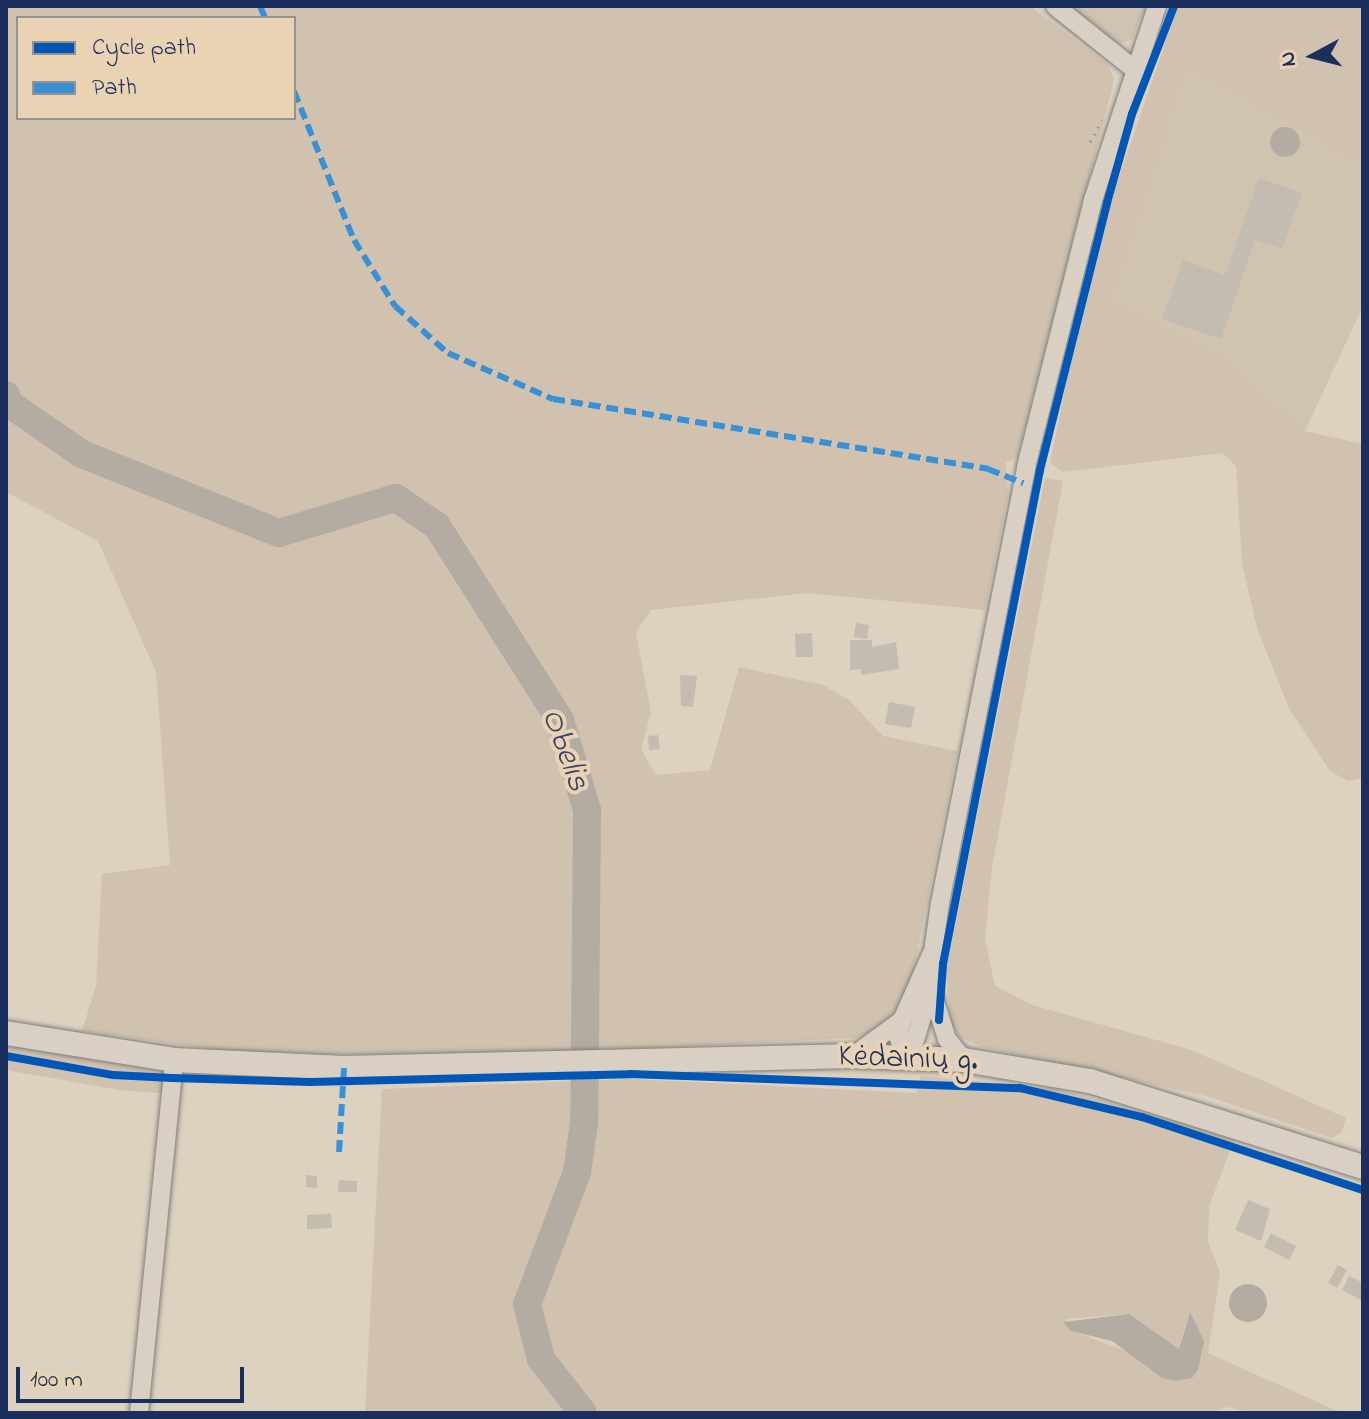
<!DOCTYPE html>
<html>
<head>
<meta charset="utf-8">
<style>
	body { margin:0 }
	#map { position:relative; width:1369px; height:1419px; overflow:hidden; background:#ddd1bf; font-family:"Indie Flower",sans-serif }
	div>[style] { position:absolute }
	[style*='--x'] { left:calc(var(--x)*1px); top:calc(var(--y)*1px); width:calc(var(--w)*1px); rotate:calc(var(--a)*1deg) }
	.built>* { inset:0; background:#d0c3b0 }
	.green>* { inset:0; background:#d0c2af }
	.water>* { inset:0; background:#b4aba2 }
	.round { border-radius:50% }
	.river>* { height:28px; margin:-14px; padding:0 14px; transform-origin:14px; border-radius:14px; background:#b4aba2 }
	.building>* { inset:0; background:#c4bcb1 }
	.path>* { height:3px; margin-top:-1.5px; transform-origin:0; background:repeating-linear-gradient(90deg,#a09c99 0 2px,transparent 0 8px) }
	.roads { filter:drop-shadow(0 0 2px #7e7d7e) drop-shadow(0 0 2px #7e7d7e) }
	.street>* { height:18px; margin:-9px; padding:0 9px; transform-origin:9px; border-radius:9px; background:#d9d0c3 }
	.secondary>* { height:24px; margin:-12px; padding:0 12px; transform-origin:12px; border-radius:12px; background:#d9d0c3 }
	.quiet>* { height:6px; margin-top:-3px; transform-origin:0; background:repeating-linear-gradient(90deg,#3891d7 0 12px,transparent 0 18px) }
	.cycleway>* { height:8px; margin:-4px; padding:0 4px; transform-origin:4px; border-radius:4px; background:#0057b8 }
	span { translate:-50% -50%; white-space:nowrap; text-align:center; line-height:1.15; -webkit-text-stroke:8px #ead3b2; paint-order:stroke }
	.street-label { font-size:32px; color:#1b2f5e }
	.water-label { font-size:34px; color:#364569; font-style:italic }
	.frame { position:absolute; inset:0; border:8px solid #1b2f5e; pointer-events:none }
	.legend { position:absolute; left:16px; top:16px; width:280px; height:104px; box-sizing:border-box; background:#ead3b2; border:2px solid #979190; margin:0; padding:10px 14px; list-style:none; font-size:24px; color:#1b2f5e }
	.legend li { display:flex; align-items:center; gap:16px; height:40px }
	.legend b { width:40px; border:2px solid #979190 }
	.north { position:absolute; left:1273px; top:16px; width:80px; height:80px; -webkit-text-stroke:6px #ead3b2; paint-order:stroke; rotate:263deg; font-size:22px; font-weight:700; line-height:32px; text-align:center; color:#1b2f5e }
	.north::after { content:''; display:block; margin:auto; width:28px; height:36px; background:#1b2f5e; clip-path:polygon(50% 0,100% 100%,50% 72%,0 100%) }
	.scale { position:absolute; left:16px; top:1367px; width:228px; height:36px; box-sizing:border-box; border:4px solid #1b2f5e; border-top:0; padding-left:10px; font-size:24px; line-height:28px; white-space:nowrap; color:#1b2f5e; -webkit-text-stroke:6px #ead3b2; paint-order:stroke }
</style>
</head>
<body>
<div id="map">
	<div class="built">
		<i style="clip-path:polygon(1064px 6px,1146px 6px,1132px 39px,1123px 43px,1109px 41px)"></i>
		<i style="clip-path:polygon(1188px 67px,1363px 167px,1363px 306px,1305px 431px,1114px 300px)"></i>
	</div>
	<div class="green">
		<i style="clip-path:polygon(evenodd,6px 6px,1030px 6px,1107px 64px,1114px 79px,1111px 92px,1018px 456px,1006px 463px,1008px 494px,985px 610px,807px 593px,651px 610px,636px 632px,651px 713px,641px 749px,656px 775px,710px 770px,739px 667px,823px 685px,849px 700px,883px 736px,957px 751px,912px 978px,895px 1013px,880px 1028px,855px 1038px,532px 1054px,247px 1054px,82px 1031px,96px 986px,102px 874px,170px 865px,156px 672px,98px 541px,6px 492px,6px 6px,18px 18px,294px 18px,294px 118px,18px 118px,18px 18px)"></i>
		<i style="clip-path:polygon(1178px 6px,1363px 6px,1363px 167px,1188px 68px,1114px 300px,1223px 356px,1305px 431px,1363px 444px,1363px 778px,1348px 781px,1330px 771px,1289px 708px,1257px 628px,1242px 564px,1236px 466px,1223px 453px,1063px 472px,1050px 463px,1085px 294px,1117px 183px)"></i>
		<i style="clip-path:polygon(1045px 478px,1063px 481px,992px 868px,985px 938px,995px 986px,1032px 1005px,1188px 1049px,1277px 1087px,1346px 1118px,1342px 1132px,1332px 1138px,1206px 1096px,982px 1047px,960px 1037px,951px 1023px,946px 971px)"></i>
		<i style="clip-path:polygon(6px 1044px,159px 1070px,172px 1078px,199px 1072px,383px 1079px,172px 1078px,171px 1094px,119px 1090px,6px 1070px)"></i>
		<i style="clip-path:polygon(evenodd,921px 1076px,1056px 1089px,1235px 1136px,1209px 1207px,1208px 1242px,1220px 1272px,1208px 1353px,1342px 1413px,1250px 1413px,1228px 1407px,1208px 1413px,365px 1413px,382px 1089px,631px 1079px,916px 1093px,921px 1076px,1129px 1314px,1171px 1348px,1179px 1349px,1186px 1322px,1200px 1357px,1192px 1378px,1176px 1381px,1147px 1368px,1131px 1353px,1081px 1334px,1065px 1319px,1129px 1314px)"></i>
	</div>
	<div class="water">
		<i class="round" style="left:1270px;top:127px;width:30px;height:30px"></i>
		<i class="round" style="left:1229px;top:1284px;width:38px;height:38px"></i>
		<i style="clip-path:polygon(1190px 1312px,1204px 1341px,1198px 1370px,1192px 1378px,1176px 1381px,1162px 1378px,1112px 1341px,1071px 1331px,1063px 1322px,1129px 1314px,1179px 1349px)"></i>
	</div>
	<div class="river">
		<i style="--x:6;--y:395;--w:8;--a:76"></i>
		<i style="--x:8;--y:403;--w:90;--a:34.6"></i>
		<i style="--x:82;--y:454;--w:212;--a:21.9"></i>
		<i style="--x:279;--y:533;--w:122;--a:-16.7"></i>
		<i style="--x:396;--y:498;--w:50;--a:34.3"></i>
		<i style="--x:437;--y:526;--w:230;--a:57.6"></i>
		<i style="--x:560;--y:720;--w:94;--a:73.3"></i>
		<i style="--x:587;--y:810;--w:313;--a:90.5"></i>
		<i style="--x:584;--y:1123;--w:49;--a:98.1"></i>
		<i style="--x:577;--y:1172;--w:141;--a:110.7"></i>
		<i style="--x:527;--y:1304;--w:57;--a:75.7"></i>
		<i style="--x:541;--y:1359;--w:68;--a:52.1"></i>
	</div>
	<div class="building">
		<i style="clip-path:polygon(1259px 178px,1302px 193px,1282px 249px,1255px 240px,1221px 339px,1162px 319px,1183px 260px,1225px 275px)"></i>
		<i style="clip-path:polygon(856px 623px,869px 625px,867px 639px,854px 637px)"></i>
		<i style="clip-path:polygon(812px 633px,813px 657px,796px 657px,795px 634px)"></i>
		<i style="clip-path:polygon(850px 640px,872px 640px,872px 647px,896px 642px,899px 669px,861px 675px,861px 669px,850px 670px)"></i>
		<i style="clip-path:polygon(680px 675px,697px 676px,693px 707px,681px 706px)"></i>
		<i style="clip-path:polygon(889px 702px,915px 707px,911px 728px,885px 724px)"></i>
		<i style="clip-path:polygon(658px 735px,660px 749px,649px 750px,648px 736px)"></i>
		<i style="clip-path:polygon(306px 1175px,317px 1176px,317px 1188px,306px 1187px)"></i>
		<i style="clip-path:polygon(339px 1180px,357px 1181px,357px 1192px,338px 1192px)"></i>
		<i style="clip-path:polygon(1248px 1200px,1270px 1209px,1261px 1241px,1235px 1230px)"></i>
		<i style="clip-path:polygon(331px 1214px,332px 1228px,307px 1229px,307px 1215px)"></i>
		<i style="clip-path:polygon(1271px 1233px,1296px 1246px,1289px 1260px,1264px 1247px)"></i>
		<i style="clip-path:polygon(1338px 1265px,1347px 1270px,1337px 1288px,1328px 1283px)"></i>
		<i style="clip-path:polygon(1349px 1276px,1363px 1283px,1363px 1301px,1342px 1290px)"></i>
	</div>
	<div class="path">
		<i style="--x:1090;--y:142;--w:25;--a:-61"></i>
	</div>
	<div class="roads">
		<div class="street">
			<i style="--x:1055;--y:6;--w:101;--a:38.6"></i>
			<i style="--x:931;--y:955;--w:71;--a:114"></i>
			<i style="--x:902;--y:1020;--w:16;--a:104"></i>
			<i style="--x:898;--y:1036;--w:22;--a:72"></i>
			<i style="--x:905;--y:1057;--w:13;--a:-51"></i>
			<i style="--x:913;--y:1047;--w:42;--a:-73.3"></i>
			<i style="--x:925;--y:1007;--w:105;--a:-81.8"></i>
			<i style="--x:940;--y:903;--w:444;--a:-78.8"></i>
			<i style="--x:1026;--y:467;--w:275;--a:-75.9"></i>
			<i style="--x:1093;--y:200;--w:204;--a:-71.7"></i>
			<i style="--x:932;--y:992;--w:49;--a:72.3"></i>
			<i style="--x:947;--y:1039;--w:27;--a:51"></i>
			<i style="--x:853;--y:1056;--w:61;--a:-36.3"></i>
			<i style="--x:139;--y:1413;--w:355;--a:-84.3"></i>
		</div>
		<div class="secondary">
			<i style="--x:6;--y:1033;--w:170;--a:9.1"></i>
			<i style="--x:174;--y:1060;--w:170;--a:2.7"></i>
			<i style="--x:344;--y:1068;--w:509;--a:-1.35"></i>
			<i style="--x:853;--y:1056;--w:111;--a:2.1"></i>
			<i style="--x:964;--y:1060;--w:128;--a:9.5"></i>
			<i style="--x:1090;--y:1081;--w:286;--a:17.5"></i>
		</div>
	</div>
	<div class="quiet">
		<i style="--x:260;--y:6;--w:13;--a:67"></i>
		<i style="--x:294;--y:91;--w:161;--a:68.1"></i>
		<i style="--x:354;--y:240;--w:78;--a:58.2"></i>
		<i style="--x:395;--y:306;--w:71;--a:41.6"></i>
		<i style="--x:448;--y:353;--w:115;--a:23.7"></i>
		<i style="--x:553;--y:399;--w:441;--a:9.1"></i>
		<i style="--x:988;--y:469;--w:38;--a:22"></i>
		<i style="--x:339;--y:1152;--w:84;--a:-86.6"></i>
	</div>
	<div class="cycleway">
		<i style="--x:939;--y:1020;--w:56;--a:-85.9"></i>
		<i style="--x:943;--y:964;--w:503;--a:-78.89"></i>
		<i style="--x:1040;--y:470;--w:275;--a:-75.9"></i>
		<i style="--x:1107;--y:203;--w:92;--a:-74.3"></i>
		<i style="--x:1132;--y:114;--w:116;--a:-68.7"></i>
		<i style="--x:6;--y:1056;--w:109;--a:10.1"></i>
		<i style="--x:113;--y:1075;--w:59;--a:2.9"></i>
		<i style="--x:172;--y:1078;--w:138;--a:1.7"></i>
		<i style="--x:310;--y:1082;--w:320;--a:-1.4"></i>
		<i style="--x:630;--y:1074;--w:390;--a:2.1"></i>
		<i style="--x:1020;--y:1088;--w:125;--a:13.4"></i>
		<i style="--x:1142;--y:1117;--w:233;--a:18.3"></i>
	</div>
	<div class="street-label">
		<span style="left:908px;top:1060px;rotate:2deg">Kėdainių g.</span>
	</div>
	<div class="water-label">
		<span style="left:564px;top:750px;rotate:70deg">Obelis</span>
	</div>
	<div class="frame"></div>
	<ul class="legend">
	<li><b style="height:10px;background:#0057b8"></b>Cycle path</li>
	<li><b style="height:10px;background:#3891d7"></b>Path</li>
	</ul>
	<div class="north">N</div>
	<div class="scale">100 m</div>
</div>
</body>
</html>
